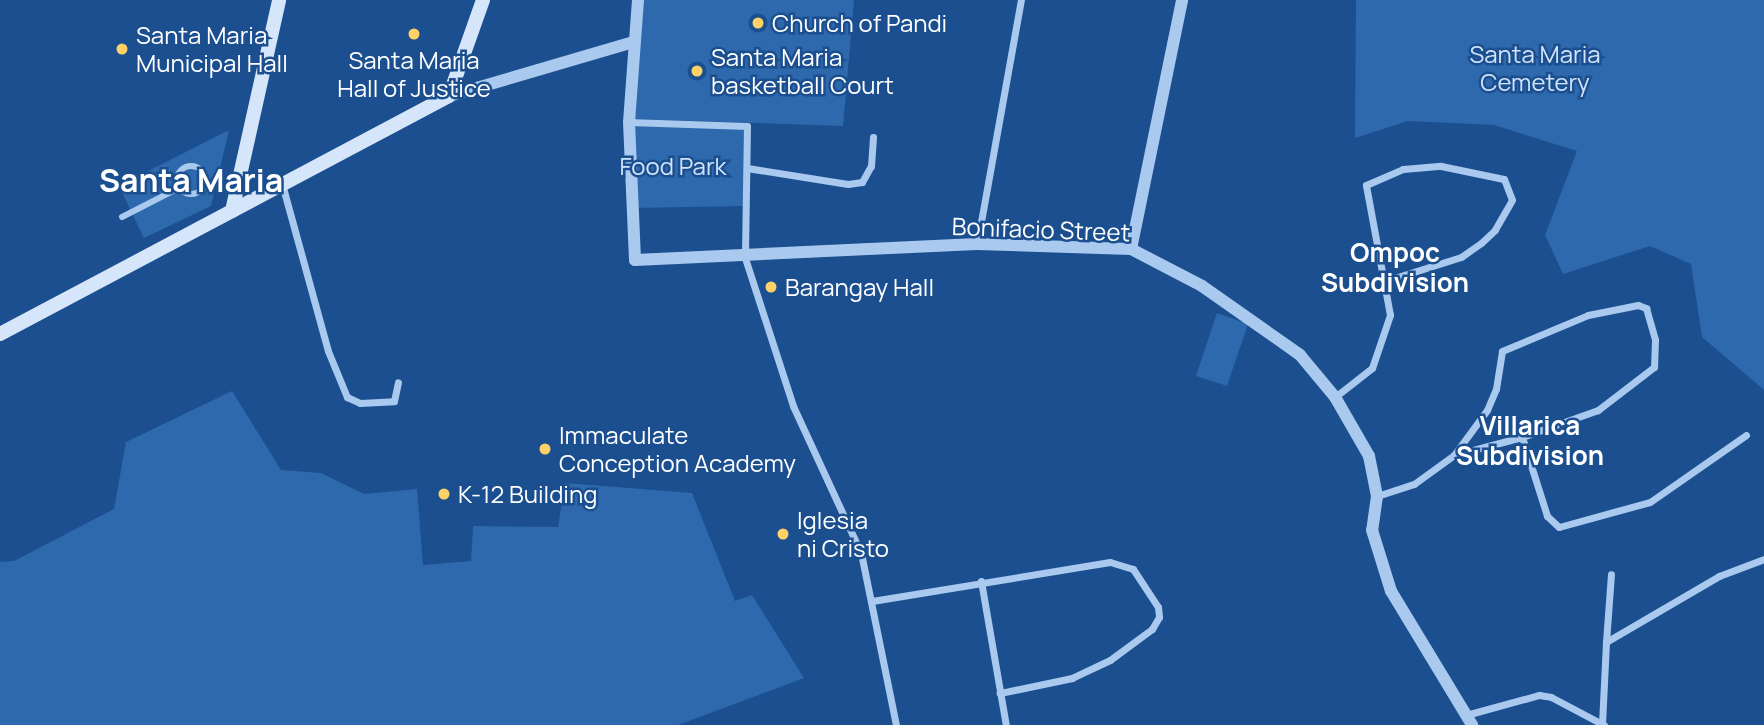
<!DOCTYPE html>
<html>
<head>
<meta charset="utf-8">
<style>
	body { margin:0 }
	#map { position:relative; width:1764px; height:725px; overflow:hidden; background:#1b4f8f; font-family:Manrope,sans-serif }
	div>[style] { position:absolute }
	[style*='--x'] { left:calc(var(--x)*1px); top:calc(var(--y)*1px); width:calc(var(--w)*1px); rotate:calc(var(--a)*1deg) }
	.green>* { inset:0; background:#2e69ad }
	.pedestrian>* { height:6px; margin:-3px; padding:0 3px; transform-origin:3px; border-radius:3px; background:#a9c9ee }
	.pedestrian>.ring { margin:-3px; padding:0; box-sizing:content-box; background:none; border:6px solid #a9c9ee; border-radius:50% }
	.minor>* { height:7px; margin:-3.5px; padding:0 3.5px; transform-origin:3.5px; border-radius:3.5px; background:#a9c9ee }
	.tertiary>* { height:12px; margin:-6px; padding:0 6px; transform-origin:6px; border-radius:6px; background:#a9c9ee }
	.secondary>* { height:14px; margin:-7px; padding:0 7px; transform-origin:7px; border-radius:7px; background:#d6e6fa }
	.dots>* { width:19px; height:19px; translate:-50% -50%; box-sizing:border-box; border:4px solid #1b4f8f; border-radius:50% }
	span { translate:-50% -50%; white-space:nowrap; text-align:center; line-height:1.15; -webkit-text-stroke:5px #1b4f8f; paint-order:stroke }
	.poi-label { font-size:24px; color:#fff }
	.left { translate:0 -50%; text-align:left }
	.park-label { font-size:24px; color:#cfe3fa }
	.street-label { font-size:24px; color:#fff }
	.neighbourhood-label { font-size:26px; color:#fff; font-weight:700 }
	.district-label { font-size:32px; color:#fff; font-weight:700 }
</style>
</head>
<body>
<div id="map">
	<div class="green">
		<i style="clip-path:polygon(641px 0,854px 0,843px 126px,633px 119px)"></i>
		<i style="clip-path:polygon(1356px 0,1764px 0,1764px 390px,1702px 337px,1691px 264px,1650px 246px,1563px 274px,1545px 235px,1577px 151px,1494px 125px,1408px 121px,1355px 138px)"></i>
		<i style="clip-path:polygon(633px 126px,744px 126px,746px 206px,631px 208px)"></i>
		<i style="clip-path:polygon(229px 130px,211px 206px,144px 238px,119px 186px)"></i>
		<i style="clip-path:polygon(1217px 313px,1248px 324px,1227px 386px,1196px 376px)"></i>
		<i style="clip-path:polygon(232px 391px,281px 470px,321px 473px,364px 494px,417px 489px,423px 565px,471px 561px,473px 526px,558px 527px,565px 483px,692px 493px,735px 601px,752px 595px,804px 678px,678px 725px,0 725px,0 562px,14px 561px,114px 509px,126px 442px)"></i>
	</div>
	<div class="pedestrian">
		<i class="ring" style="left:177px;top:166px;width:22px;height:22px"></i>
		<i style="--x:122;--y:217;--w:64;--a:-27"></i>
	</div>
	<div class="minor">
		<i style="--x:629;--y:122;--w:118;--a:1.9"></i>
		<i style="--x:747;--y:126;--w:132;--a:90.9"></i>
		<i style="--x:745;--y:258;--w:156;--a:72"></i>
		<i style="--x:793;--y:406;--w:162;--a:65.2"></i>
		<i style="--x:861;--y:553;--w:176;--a:78.5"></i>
		<i style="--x:747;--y:168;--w:102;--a:9"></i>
		<i style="--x:848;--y:184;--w:14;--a:-8"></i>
		<i style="--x:862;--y:182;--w:18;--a:-61"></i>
		<i style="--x:871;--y:166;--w:29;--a:-86"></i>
		<i style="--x:282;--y:184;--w:173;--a:74.6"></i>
		<i style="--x:328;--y:351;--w:50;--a:67.6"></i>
		<i style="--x:347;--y:397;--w:14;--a:25"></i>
		<i style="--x:360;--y:403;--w:34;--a:-3"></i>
		<i style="--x:394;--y:401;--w:19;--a:-78"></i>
		<i style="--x:977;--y:244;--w:248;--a:-79.8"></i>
		<i style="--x:1335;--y:397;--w:47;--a:-38.1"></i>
		<i style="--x:1372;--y:368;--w:56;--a:-71.2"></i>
		<i style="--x:1390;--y:315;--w:132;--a:-100.5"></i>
		<i style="--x:1366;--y:185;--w:40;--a:-23.4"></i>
		<i style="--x:1403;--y:169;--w:38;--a:-5"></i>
		<i style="--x:1441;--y:166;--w:64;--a:11.7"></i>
		<i style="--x:1504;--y:179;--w:22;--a:69"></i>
		<i style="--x:1512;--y:200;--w:34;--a:120"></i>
		<i style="--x:1495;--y:230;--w:19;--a:137"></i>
		<i style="--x:1481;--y:243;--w:24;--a:145"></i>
		<i style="--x:1461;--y:257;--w:80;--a:162.5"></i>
		<i style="--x:1522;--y:437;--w:83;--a:72.4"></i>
		<i style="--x:1547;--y:516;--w:16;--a:43"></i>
		<i style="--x:1559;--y:527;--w:94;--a:-15.4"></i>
		<i style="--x:1650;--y:502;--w:117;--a:-34.9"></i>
		<i style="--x:1377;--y:496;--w:39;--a:-18"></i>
		<i style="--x:1414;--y:484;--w:49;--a:-35.9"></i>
		<i style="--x:1454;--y:455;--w:56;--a:-53.7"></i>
		<i style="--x:1487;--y:410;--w:23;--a:-67"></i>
		<i style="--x:1496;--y:389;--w:38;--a:-81"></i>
		<i style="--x:1502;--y:351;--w:93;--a:-22.7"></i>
		<i style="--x:1588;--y:315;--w:51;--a:-11.3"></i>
		<i style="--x:1638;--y:305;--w:9;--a:21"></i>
		<i style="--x:1646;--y:308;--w:33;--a:74"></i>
		<i style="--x:1655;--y:340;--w:27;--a:92"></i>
		<i style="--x:1654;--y:367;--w:71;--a:142.5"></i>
		<i style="--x:1598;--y:410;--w:81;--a:160.4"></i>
		<i style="--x:1522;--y:437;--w:70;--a:165.2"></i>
		<i style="--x:981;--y:581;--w:146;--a:80.2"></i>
		<i style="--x:872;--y:601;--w:241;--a:-9.3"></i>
		<i style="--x:1110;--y:562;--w:24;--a:17"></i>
		<i style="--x:1133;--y:569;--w:45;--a:56.7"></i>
		<i style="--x:1158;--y:607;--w:10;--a:84"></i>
		<i style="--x:1159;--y:617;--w:14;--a:120"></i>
		<i style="--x:1152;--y:629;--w:52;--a:143.6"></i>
		<i style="--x:1110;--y:660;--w:42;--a:154.7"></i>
		<i style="--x:1072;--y:678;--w:74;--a:168.2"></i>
		<i style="--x:1606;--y:642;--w:68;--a:-85.8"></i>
		<i style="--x:1466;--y:715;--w:76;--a:-15.3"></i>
		<i style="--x:1539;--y:695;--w:12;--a:9"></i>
		<i style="--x:1551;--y:697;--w:60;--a:27.8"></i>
		<i style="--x:1602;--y:724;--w:82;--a:-87.2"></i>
		<i style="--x:1606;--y:642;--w:131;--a:-30.3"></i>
		<i style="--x:1719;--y:576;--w:48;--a:-20.7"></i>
	</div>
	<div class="tertiary">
		<i style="--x:638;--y:0;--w:122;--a:94.2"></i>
		<i style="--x:629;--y:122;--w:138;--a:87.5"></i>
		<i style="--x:635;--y:260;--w:342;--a:-2.7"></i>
		<i style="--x:977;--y:244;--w:154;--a:1.9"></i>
		<i style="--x:1131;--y:249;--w:80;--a:27.5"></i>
		<i style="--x:1202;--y:286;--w:120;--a:35.1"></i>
		<i style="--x:1300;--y:355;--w:55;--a:50.2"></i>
		<i style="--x:1335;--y:397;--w:68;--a:60"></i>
		<i style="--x:1369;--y:456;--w:41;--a:78.7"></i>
		<i style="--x:1377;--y:496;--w:34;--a:98"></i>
		<i style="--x:1372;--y:530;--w:64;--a:72.7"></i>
		<i style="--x:1391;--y:591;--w:157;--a:58.8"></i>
		<i style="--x:449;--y:96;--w:193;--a:-16.3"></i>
		<i style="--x:1131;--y:249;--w:254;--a:-78.4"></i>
	</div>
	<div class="secondary">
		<i style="--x:232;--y:211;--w:216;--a:-77.4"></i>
		<i style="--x:0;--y:334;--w:508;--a:-27.93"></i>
		<i style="--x:449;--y:96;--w:102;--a:-70.5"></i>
	</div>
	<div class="dots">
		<i style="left:758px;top:23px;background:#ffd166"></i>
		<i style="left:414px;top:34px;background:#ffd166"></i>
		<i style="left:122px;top:49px;background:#ffd166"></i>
		<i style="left:697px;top:71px;background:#ffd166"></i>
		<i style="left:771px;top:287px;background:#ffd166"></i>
		<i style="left:545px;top:449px;background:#ffd166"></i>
		<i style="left:444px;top:494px;background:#ffd166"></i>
		<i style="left:783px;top:534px;background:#ffd166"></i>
	</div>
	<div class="poi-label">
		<span class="left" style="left:772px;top:23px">Church of Pandi</span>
		<span class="left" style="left:136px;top:49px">Santa Maria<br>Municipal Hall</span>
		<span class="left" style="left:711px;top:71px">Santa Maria<br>basketball Court</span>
		<span style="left:414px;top:74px">Santa Maria<br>Hall of Justice</span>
		<span class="left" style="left:785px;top:287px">Barangay Hall</span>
		<span class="left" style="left:559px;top:449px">Immaculate<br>Conception Academy</span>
		<span class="left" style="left:458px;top:494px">K-12 Building</span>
		<span class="left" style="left:797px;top:534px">Iglesia<br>ni Cristo</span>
	</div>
	<div class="park-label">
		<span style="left:1535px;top:68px">Santa Maria<br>Cemetery</span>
		<span style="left:673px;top:166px">Food Park</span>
	</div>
	<div class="street-label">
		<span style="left:1041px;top:229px;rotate:2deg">Bonifacio Street</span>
	</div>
	<div class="neighbourhood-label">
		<span style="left:1395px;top:268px">Ompoc<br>Subdivision</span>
		<span style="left:1530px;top:441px">Villarica<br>Subdivision</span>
	</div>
	<div class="district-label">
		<span style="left:191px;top:180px">Santa Maria</span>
	</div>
</div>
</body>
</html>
